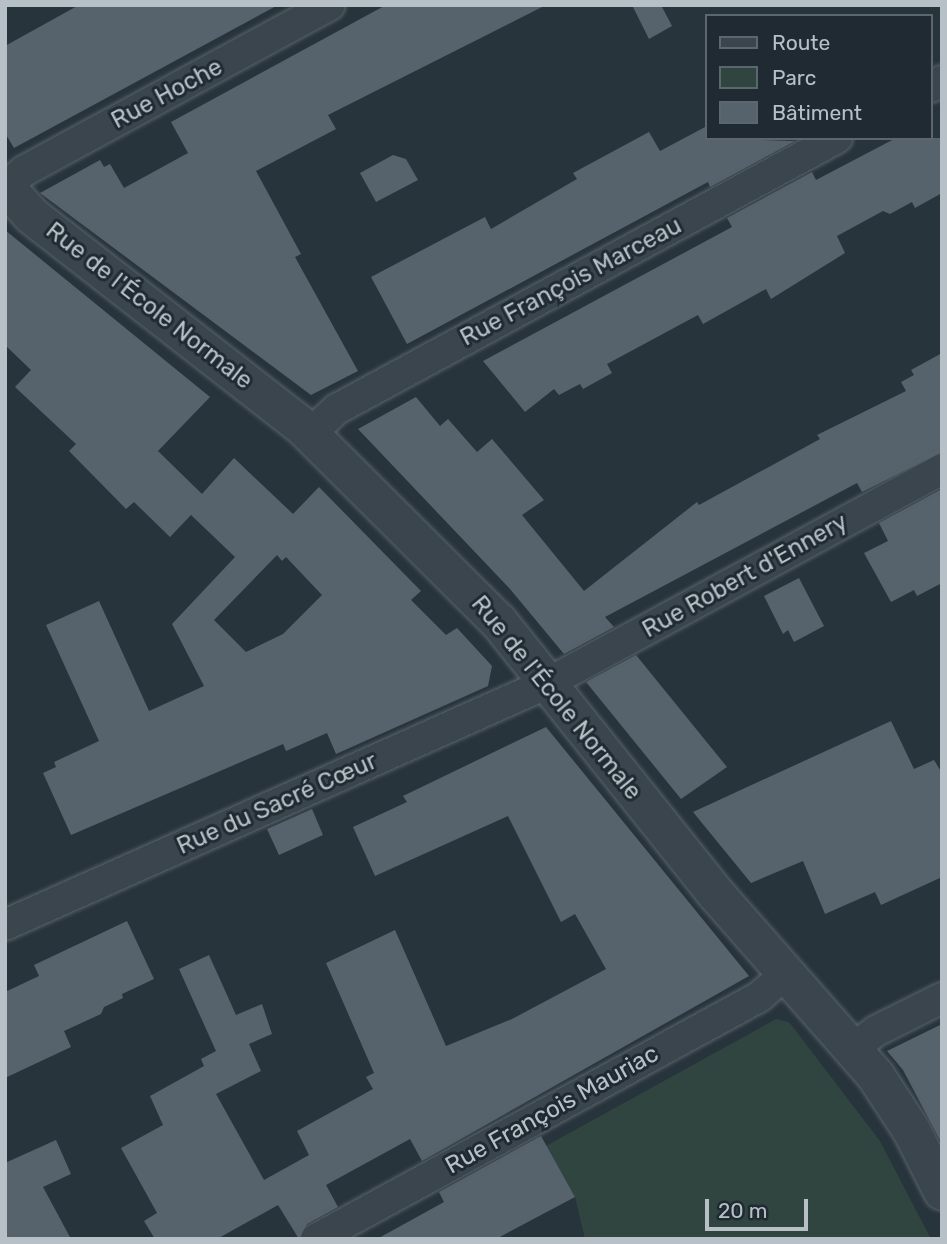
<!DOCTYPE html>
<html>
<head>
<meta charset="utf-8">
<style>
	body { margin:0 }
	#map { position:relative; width:947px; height:1244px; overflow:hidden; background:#28343c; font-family:Rubik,sans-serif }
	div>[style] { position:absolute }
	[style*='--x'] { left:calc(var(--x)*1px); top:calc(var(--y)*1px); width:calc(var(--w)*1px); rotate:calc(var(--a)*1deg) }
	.green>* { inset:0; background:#304440 }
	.building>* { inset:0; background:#56636c }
	.roads { filter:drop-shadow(0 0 2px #59636a) drop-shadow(0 0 2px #59636a) }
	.minor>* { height:30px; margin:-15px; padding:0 15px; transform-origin:15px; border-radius:15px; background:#3b454d }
	.tertiary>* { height:37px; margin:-18.5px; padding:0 18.5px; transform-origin:18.5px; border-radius:18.5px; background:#3b454d }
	span { translate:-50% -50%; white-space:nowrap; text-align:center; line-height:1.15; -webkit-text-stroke:6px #202a32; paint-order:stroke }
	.street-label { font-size:24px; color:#b7c0c7 }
	.frame { position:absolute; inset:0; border:7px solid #b7c0c7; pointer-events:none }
	.legend { position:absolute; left:705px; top:14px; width:228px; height:126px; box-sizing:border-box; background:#202a32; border:2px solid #5c666e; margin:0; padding:9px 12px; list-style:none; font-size:21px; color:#b7c0c7 }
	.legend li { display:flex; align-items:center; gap:14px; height:35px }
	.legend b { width:35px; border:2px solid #5c666e }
	.scale { position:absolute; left:705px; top:1199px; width:103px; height:32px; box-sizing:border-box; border:4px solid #b7c0c7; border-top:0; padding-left:9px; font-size:21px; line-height:24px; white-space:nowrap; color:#b7c0c7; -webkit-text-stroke:5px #202a32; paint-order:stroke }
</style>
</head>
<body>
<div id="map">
	<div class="green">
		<i style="clip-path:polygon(776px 1019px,789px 1022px,880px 1141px,931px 1239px,585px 1239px,575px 1197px,546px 1146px)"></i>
	</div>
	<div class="building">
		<i style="clip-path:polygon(79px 5px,278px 5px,14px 148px,5px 133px,5px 46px)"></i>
		<i style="clip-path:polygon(386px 5px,546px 5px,328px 115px,336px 129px,256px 171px,301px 254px,295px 257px,358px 371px,311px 395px,40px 193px,100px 160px,104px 167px,110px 164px,124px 188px,188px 153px,171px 122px)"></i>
		<i style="clip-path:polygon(632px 5px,661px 5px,672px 26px,649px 39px)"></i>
		<i style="clip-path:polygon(707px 126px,707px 138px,795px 141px,710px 187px,708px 182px,407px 344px,371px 277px,485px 217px,491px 229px,577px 179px,573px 173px,649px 132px,660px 151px)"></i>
		<i style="clip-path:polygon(896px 138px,942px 138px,942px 193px,915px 208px,912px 202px,890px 214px,883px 211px,837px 236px,845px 253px,771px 299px,766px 289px,703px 324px,698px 315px,607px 364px,612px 373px,583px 389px,580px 384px,559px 395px,554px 389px,525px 412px,483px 361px,732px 227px,727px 218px,812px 172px,816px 180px)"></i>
		<i style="clip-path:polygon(393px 155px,406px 159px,418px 180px,376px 202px,360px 173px)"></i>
		<i style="clip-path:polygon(evenodd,5px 230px,210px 397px,158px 451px,202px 494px,234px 458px,293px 514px,319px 487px,421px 591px,411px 600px,446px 635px,457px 628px,492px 666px,488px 686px,336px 754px,327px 733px,286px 751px,283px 744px,71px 835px,43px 773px,56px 767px,54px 762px,99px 741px,46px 625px,99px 601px,149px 711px,204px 686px,172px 624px,235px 557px,191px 515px,170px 537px,134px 502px,126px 509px,69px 451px,76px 444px,15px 387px,31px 370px,5px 345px,5px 230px,277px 555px,282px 561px,286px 557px,322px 595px,283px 634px,246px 652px,214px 620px,277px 555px)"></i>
		<i style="clip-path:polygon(942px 353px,942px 452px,862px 492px,857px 483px,605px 617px,614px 627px,564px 654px,510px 589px,358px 429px,416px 397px,440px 426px,448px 419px,477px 452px,492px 439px,544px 500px,522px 515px,584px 591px,697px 502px,699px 505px,820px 439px,817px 435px,906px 391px,901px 382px,914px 375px,911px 370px)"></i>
		<i style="clip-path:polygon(942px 489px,942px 583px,917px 596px,914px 590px,891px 602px,864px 553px,888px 541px,879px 523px)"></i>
		<i style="clip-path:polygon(799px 578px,824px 626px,794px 642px,788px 630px,783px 634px,764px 596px)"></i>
		<i style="clip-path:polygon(636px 655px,727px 767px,681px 799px,586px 682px)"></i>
		<i style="clip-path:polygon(891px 721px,914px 769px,934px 760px,942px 773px,942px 877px,881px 905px,875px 892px,825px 914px,803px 861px,751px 883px,693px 812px)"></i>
		<i style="clip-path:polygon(546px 727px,749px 976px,422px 1161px,410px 1139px,326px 1185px,338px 1207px,307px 1224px,299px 1239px,278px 1205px,217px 1239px,155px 1239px,144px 1221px,157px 1213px,121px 1148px,163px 1125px,150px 1096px,204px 1066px,201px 1059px,216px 1051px,179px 969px,209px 955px,236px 1015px,262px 1004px,272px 1034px,249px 1044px,261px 1071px,216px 1094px,264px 1180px,309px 1155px,297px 1131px,373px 1089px,366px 1077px,374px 1073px,326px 963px,395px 930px,446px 1046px,512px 1019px,606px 969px,575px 914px,561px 922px,508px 816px,375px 876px,353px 827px,407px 802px,403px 796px)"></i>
		<i style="clip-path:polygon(312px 809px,323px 835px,279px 855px,267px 829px)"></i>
		<i style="clip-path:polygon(127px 921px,154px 979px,122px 994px,123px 998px,104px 1007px,101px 1014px,64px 1031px,71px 1047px,5px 1078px,5px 992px,39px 976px,34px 965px)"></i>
		<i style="clip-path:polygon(942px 1024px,942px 1144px,903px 1070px,887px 1051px)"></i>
		<i style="clip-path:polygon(541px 1136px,575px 1197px,496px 1239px,377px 1239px,444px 1202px,439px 1192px)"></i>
		<i style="clip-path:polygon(56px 1140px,71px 1174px,43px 1187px,71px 1239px,5px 1239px,5px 1163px)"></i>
	</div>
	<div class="roads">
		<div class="minor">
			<i style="--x:931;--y:87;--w:13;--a:-29"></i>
			<i style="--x:6;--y:187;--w:24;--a:-42"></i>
			<i style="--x:24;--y:171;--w:348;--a:-28.5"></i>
			<i style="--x:310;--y:434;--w:37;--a:-43"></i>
			<i style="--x:337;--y:409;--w:569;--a:-28.46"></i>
			<i style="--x:5;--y:925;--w:594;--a:-24.02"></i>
			<i style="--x:548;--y:683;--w:448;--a:-28.5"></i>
			<i style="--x:854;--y:1048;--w:28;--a:-38"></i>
			<i style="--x:876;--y:1031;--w:74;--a:-26.6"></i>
			<i style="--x:316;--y:1239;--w:505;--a:-28.65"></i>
			<i style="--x:759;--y:997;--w:33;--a:-41"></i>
		</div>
		<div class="tertiary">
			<i style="--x:5;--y:186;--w:39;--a:48"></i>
			<i style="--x:31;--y:215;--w:343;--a:37.9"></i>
			<i style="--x:302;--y:426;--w:276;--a:44.9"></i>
			<i style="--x:498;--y:621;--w:349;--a:51.4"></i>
			<i style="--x:716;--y:894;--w:241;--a:48.7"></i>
			<i style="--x:875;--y:1075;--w:66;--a:56.8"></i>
			<i style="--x:911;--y:1130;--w:68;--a:63.1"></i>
		</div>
	</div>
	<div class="street-label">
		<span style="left:167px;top:94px;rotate:-28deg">Rue Hoche</span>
		<span style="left:571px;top:282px;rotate:-28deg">Rue François Marceau</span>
		<span style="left:149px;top:306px;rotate:38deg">Rue de l'École Normale</span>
		<span style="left:745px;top:576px;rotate:-29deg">Rue Robert d'Ennery</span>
		<span style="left:556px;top:698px;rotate:51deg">Rue de l'École Normale</span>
		<span style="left:277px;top:804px;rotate:-24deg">Rue du Sacré Cœur</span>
		<span style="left:552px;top:1110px;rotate:-29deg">Rue François Mauriac</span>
	</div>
	<div class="frame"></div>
	<ul class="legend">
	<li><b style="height:9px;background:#3b454d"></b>Route</li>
	<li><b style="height:19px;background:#304440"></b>Parc</li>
	<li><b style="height:19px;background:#56636c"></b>Bâtiment</li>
	</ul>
	<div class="scale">20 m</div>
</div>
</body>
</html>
